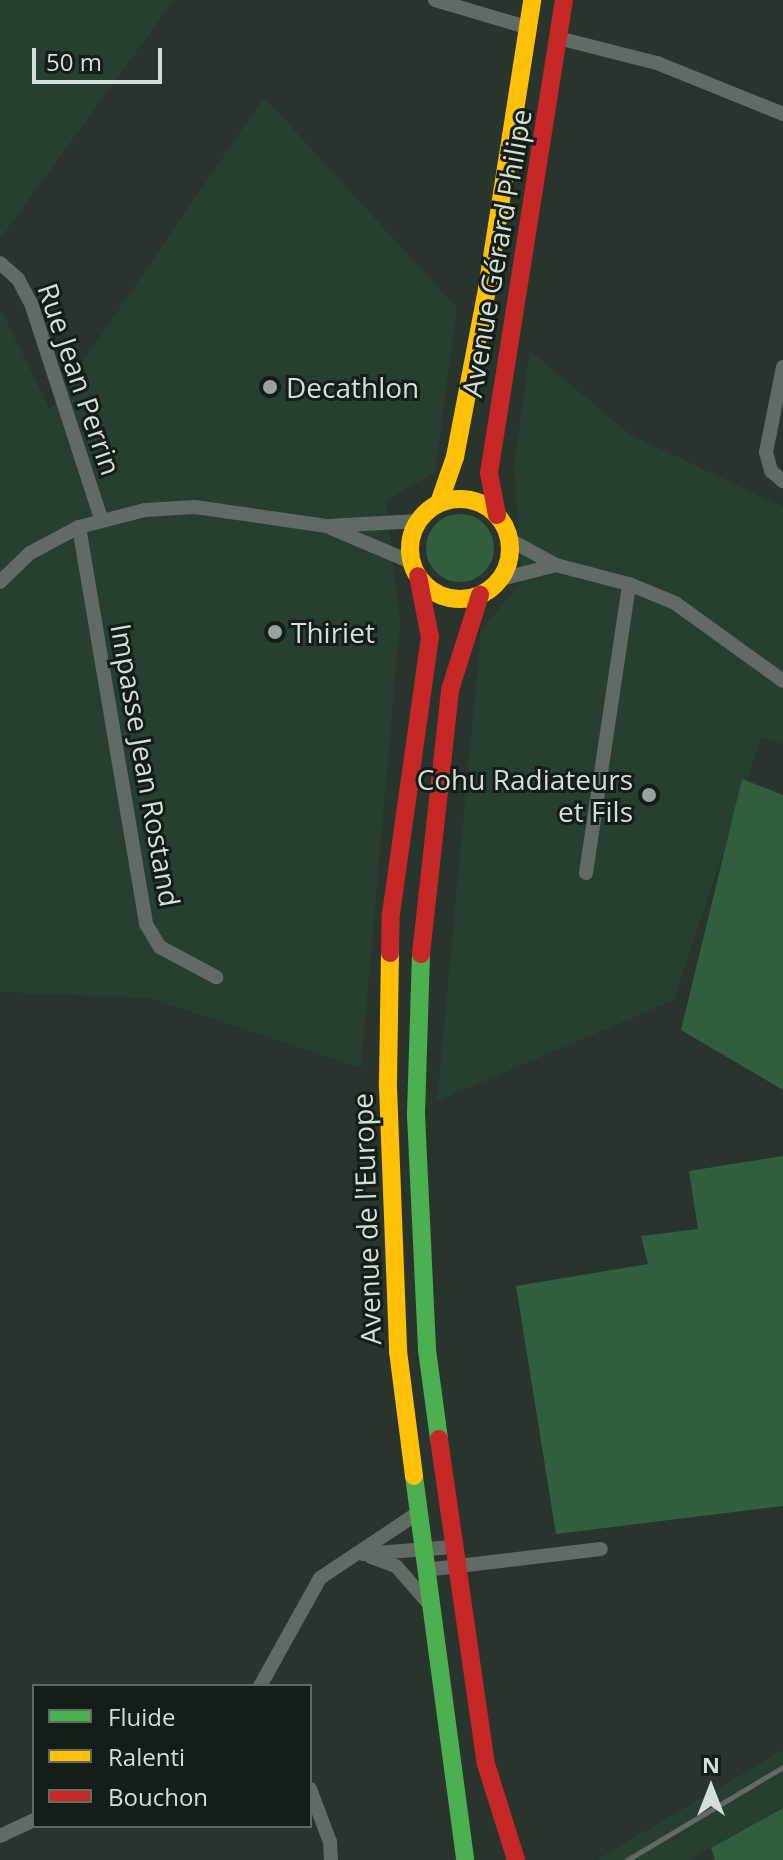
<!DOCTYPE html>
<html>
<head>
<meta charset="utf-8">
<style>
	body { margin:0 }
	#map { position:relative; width:783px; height:1860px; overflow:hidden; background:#29342c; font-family:"Open Sans",sans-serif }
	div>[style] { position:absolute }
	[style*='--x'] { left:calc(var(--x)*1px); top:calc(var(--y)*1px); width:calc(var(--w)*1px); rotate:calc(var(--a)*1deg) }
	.built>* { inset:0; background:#273f2f }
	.green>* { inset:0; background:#315e3f }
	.round { border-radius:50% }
	.street>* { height:14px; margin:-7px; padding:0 7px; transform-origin:7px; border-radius:7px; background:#616a63 }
	.fast>* { height:18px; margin:-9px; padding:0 9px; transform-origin:9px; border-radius:9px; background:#4caf50 }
	.slow>* { height:18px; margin:-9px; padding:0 9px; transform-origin:9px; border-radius:9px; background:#ffc107 }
	.slow>.ring { margin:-9px; padding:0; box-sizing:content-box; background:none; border:18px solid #ffc107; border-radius:50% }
	.jam>* { height:18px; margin:-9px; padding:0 9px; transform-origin:9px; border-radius:9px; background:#c62828 }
	.rail>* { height:5px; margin:-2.5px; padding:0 2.5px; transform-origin:2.5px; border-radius:2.5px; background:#616a63 }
	.dots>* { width:22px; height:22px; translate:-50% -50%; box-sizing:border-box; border:4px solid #141d16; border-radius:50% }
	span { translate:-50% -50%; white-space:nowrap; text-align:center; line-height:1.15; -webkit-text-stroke:6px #141d16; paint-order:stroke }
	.street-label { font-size:28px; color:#d3dfd6 }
	.poi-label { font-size:28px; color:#d3dfd6 }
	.left { translate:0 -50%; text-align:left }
	.right { translate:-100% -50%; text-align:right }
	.legend { position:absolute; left:32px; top:1684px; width:280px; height:144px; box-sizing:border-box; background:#141d16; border:2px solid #606b63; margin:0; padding:10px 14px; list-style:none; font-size:24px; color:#d3dfd6 }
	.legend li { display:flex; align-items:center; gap:16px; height:40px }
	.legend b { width:40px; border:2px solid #606b63 }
	.north { position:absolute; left:671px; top:1748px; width:80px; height:80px; -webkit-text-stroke:6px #141d16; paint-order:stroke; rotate:0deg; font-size:22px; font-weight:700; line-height:32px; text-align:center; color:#d3dfd6 }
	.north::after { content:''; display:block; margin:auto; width:28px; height:36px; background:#d3dfd6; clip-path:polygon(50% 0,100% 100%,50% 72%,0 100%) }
	.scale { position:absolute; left:32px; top:48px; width:130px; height:36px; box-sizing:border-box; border:4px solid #d3dfd6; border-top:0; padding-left:10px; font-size:24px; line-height:28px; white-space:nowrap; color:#d3dfd6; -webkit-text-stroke:6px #141d16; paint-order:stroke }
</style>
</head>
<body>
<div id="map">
	<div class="built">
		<i style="clip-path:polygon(0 0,174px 0,0 239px)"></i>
		<i style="clip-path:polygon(264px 97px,457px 308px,435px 472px,386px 501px,400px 622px,361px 1068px,149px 998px,0 992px,0 308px,50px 410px)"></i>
		<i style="clip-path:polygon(530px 351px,631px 435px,783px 507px,783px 744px,761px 738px,674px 1000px,437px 1101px,481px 630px,522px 581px,514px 466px)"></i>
		<i style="clip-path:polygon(783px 1750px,783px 1808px,688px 1860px,596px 1860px)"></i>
	</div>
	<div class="green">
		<i class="round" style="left:426px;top:514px;width:68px;height:68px"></i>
		<i style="clip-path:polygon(742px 779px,783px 795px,783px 1090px,681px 1030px)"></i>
		<i style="clip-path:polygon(783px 1156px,783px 1506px,556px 1534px,516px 1286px,648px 1264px,641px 1236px,698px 1229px,689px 1171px)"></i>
		<i style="clip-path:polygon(783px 1808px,783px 1860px,715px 1860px,711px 1848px)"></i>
	</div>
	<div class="street">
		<i style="--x:435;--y:0;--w:95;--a:16.5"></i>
		<i style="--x:558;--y:38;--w:102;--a:14.2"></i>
		<i style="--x:657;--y:63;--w:136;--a:22"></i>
		<i style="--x:0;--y:263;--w:24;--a:42"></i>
		<i style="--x:18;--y:279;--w:27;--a:62"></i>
		<i style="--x:31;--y:303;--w:227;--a:72"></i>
		<i style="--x:783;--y:367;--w:87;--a:101.3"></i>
		<i style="--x:766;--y:452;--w:20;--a:75"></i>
		<i style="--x:771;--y:471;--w:16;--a:40"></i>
		<i style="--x:79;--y:527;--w:403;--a:80.4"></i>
		<i style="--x:146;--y:924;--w:27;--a:59"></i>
		<i style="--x:160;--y:947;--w:64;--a:28.2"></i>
		<i style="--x:331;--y:528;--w:87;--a:23"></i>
		<i style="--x:510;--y:540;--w:52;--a:28.5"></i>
		<i style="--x:556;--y:565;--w:75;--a:14.6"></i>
		<i style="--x:629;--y:584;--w:50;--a:22.4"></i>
		<i style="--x:675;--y:603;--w:133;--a:35.8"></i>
		<i style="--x:501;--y:579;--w:57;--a:-14.3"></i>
		<i style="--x:0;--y:582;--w:42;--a:-44"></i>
		<i style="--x:30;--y:553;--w:55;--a:-28"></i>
		<i style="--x:79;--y:527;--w:68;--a:-14.4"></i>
		<i style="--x:145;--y:510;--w:50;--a:-3.4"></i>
		<i style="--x:195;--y:507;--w:133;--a:8.2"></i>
		<i style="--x:327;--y:526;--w:92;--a:-3.1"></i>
		<i style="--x:586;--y:873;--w:292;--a:-81.5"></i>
		<i style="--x:363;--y:1554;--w:90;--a:-4.4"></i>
		<i style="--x:371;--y:1557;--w:27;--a:20"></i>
		<i style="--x:396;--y:1566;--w:52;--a:48.9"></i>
		<i style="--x:425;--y:1570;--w:177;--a:-6.8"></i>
		<i style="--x:260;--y:1686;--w:124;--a:-60.9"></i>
		<i style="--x:320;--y:1578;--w:118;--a:-33.6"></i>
		<i style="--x:310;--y:1789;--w:57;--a:69.3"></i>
		<i style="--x:330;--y:1842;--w:18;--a:87"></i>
		<i style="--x:0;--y:1836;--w:38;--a:-25"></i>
	</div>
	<div class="fast">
		<i style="--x:421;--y:954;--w:161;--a:91.8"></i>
		<i style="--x:416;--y:1115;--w:235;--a:87.3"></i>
		<i style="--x:427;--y:1350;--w:90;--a:82.3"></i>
		<i style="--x:414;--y:1476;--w:387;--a:82.4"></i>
	</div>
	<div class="slow">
		<i class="ring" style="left:410px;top:499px;width:82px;height:82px"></i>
		<i style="--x:439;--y:503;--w:49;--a:-70.8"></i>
		<i style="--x:455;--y:457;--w:171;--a:-79.2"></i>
		<i style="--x:487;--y:289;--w:292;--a:-81.1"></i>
		<i style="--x:390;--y:953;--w:134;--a:90.9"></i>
		<i style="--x:388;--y:1087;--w:264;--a:87.8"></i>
		<i style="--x:398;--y:1351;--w:126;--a:82.7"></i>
	</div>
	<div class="jam">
		<i style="--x:497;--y:515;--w:43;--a:-100.8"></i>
		<i style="--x:489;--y:473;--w:479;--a:-81"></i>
		<i style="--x:390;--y:953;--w:39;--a:-89"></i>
		<i style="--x:391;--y:914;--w:280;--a:-82"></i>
		<i style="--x:430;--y:637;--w:62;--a:-101.1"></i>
		<i style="--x:421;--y:954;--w:266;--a:-83.7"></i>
		<i style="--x:450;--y:690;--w:100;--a:-72.5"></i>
		<i style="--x:439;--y:1439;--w:328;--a:81.8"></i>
		<i style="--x:486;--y:1764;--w:101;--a:72.6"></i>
	</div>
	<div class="rail">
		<i style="--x:627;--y:1860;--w:182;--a:-30.8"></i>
	</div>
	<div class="dots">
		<i style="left:270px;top:387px;background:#98a39a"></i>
		<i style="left:275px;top:632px;background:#98a39a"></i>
		<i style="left:649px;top:795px;background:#98a39a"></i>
	</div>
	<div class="street-label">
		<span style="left:496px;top:253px;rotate:-80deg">Avenue Gérard Philipe</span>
		<span style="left:80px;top:379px;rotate:71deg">Rue Jean Perrin</span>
		<span style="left:146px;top:765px;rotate:80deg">Impasse Jean Rostand</span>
		<span style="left:366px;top:1219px;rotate:-92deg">Avenue de l'Europe</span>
	</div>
	<div class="poi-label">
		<span class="left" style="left:286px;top:387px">Decathlon</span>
		<span class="left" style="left:291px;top:632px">Thiriet</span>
		<span class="right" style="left:633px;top:795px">Cohu Radiateurs<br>et Fils</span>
	</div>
	<ul class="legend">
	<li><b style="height:10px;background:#4caf50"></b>Fluide</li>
	<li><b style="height:10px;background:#ffc107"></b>Ralenti</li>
	<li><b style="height:10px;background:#c62828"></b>Bouchon</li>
	</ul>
	<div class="north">N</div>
	<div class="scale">50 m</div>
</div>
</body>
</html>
